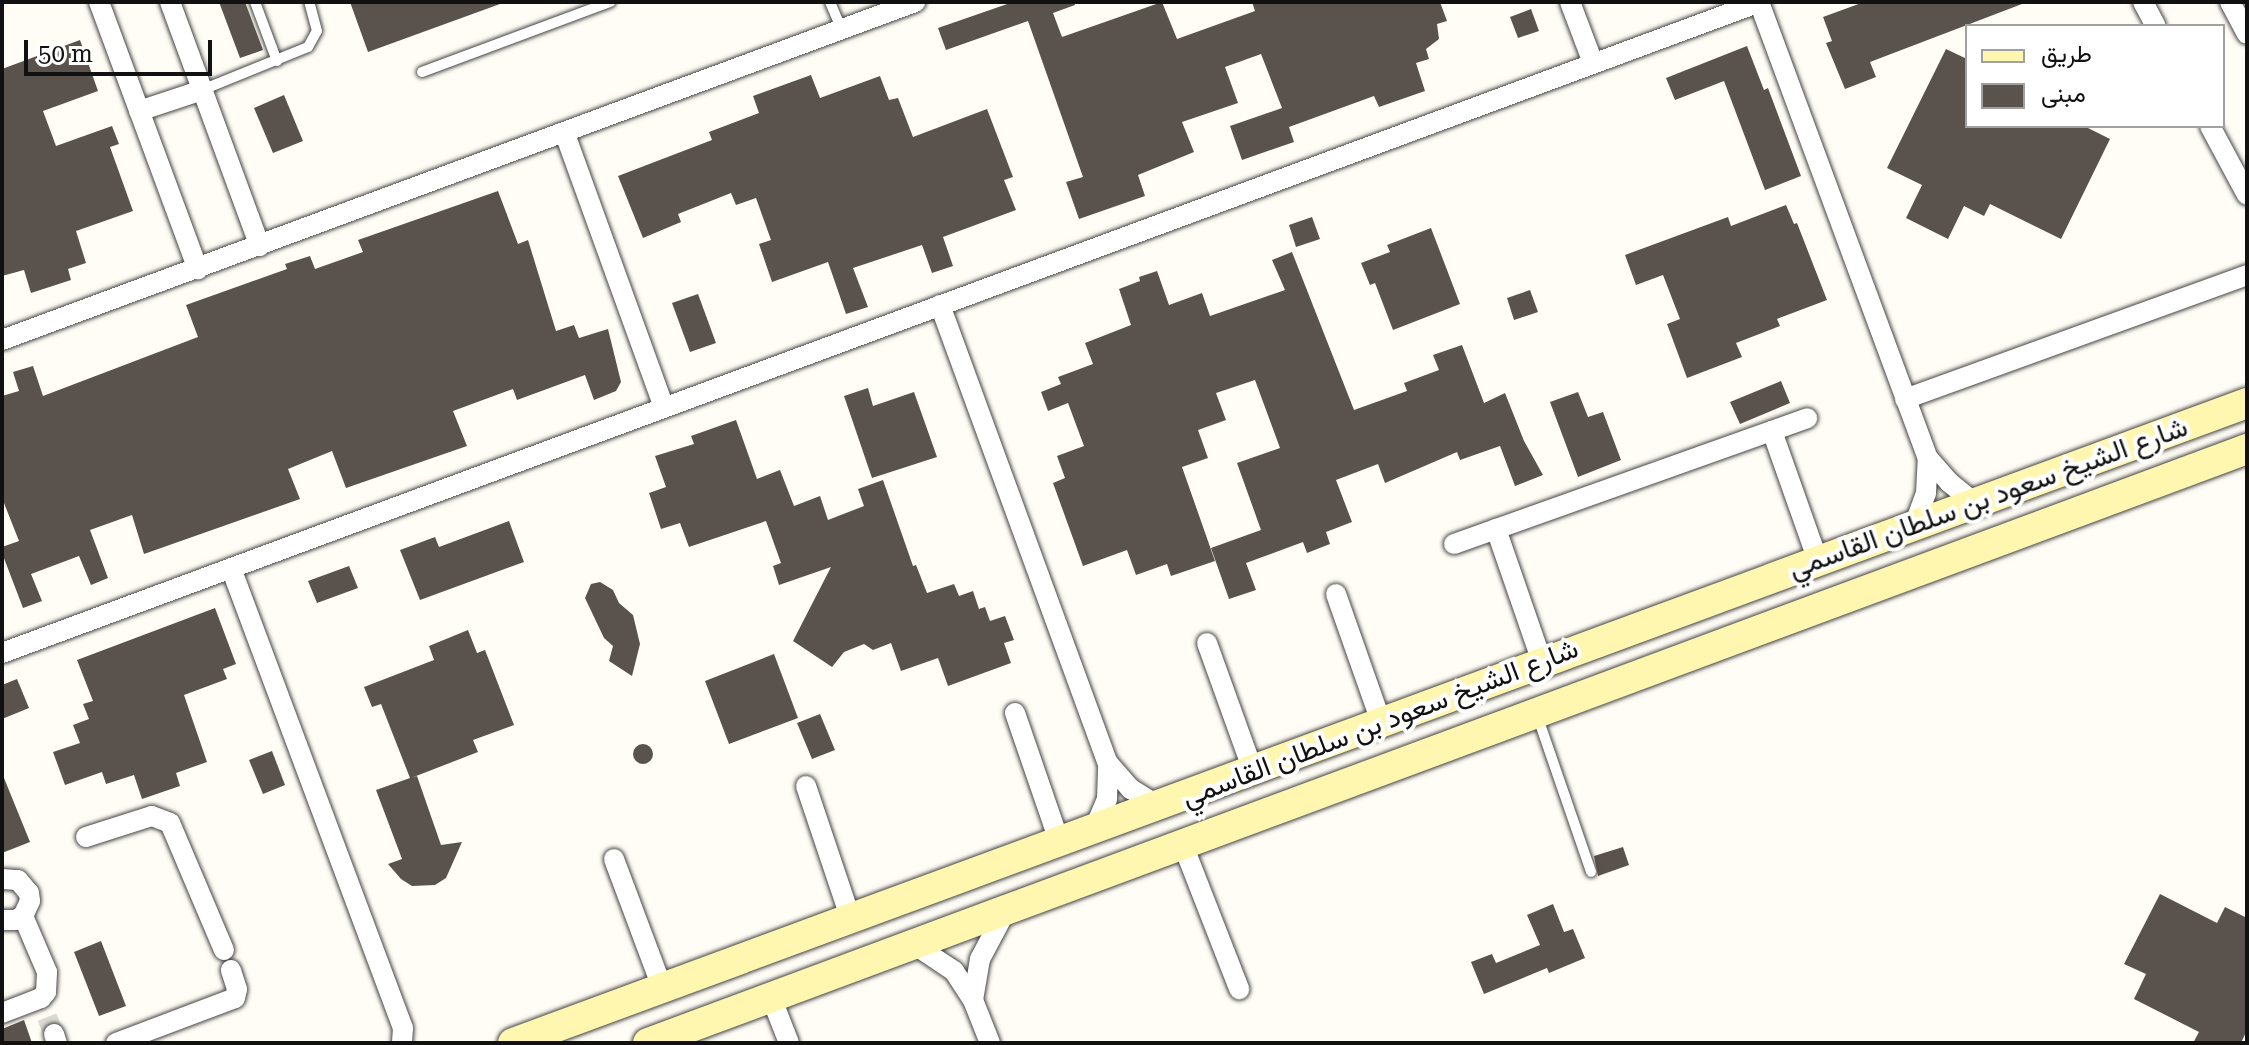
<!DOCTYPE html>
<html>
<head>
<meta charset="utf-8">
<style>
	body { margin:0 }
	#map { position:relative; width:2249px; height:1045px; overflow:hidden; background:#fffdf5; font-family:"Roboto Serif",Vazirmatn,serif }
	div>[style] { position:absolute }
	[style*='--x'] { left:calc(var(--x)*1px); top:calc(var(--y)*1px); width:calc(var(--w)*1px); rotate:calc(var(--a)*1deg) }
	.building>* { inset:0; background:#5a524d }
	.round { border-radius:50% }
	.street-tunnel>* { height:20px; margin-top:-10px; transform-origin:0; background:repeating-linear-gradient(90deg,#dbdad3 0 20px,transparent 0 30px) }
	.roads { filter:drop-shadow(0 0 2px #444) drop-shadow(0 0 2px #444) }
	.lane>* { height:10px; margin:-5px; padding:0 5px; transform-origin:5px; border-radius:5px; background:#fff }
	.street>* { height:20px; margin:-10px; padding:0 10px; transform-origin:10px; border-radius:10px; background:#fff }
	.secondary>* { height:30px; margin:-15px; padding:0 15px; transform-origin:15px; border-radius:15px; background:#fff6b0 }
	span { translate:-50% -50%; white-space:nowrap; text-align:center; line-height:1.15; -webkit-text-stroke:8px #fff; paint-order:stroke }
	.street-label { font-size:28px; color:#111 }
	.frame { position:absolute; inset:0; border:4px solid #111; pointer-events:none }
	.legend { position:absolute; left:1965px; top:24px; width:260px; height:104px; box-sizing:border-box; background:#fff; border:2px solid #a0a0a0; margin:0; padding:10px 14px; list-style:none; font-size:24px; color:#111 }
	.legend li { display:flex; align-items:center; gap:16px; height:40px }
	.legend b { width:40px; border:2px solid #a0a0a0 }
	.scale { position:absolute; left:24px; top:40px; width:188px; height:36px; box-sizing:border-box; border:4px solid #111; border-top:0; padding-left:10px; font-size:24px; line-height:28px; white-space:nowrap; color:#111; -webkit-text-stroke:6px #fff; paint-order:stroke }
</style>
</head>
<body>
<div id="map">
	<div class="building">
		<i style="clip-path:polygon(219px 2px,245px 2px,263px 50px,240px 58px)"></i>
		<i style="clip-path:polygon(350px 2px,500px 2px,500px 4px,368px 52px)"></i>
		<i style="clip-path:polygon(1013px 2px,1074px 2px,1075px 5px,1053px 13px,1062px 37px,1162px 2px,1177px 39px,1255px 11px,1252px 2px,1440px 2px,1447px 21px,1437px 24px,1439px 39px,1426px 49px,1429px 59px,1416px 63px,1425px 91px,1379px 107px,1374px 96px,1289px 127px,1294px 142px,1242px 160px,1230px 126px,1282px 108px,1261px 54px,1225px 67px,1238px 103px,1182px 122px,1194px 152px,1138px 175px,1145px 196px,1079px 219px,1066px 182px,1083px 177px,1028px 21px,946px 50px,938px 28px)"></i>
		<i style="clip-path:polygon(1864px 2px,2022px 2px,2022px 4px,1870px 62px,1876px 77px,1845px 89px,1826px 43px,1832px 41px,1823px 17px)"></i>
		<i style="clip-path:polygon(1531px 9px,1539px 31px,1518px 38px,1510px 17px)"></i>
		<i style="clip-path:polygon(80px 40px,98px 91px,43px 111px,56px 146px,112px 126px,119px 144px,110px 147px,133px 211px,76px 231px,86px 263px,68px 269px,71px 280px,31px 293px,24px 270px,2px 276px,2px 69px)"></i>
		<i style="clip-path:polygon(1747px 46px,1764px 90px,1768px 88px,1801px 176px,1765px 190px,1724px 81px,1675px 100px,1666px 78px)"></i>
		<i style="clip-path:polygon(1946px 49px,1967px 59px,1967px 126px,2084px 126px,2110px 139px,2061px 239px,1990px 204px,1984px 216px,1964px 206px,1948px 239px,1906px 218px,1922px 185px,1887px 168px)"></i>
		<i style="clip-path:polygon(811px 75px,820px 98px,880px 76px,889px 100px,898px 98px,913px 137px,987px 109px,1013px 177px,1004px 180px,1016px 210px,943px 237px,953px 266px,932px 273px,922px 245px,853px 268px,868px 307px,846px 314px,828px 262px,772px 282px,759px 244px,771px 240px,756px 198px,736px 205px,731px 193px,678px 214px,681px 222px,643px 238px,618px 176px,712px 140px,709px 132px,759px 113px,753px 96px)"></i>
		<i style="clip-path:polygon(284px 95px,303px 141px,273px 153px,254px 108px)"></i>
		<i style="clip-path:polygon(498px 191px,518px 244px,528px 240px,556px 331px,574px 325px,579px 338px,608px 329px,621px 382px,616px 391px,594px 400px,585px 375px,517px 400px,513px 389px,453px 411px,467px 446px,346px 488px,332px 451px,288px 469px,300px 499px,144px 554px,132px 515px,90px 530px,108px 578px,91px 585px,79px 556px,31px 574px,42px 601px,23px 608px,2px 553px,2px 547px,19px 541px,2px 498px,2px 396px,19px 391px,13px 372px,33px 366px,43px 396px,198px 337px,186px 305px,287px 269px,285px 264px,310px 256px,315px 269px,363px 252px,358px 240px)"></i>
		<i style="clip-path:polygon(1786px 205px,1794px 224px,1797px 223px,1827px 300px,1777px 319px,1780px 326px,1736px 343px,1742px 357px,1687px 378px,1667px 324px,1680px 319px,1663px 275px,1636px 285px,1625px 255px,1728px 217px,1731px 226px)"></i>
		<i style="clip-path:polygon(1312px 217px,1320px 239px,1296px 247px,1289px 225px)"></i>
		<i style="clip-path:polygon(1431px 228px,1460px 304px,1393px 330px,1375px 283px,1370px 285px,1361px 263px,1390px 252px,1387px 245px)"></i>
		<i style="clip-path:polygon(1292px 252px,1354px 410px,1407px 391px,1404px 383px,1439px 370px,1433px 355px,1462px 345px,1484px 403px,1505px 393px,1524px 441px,1543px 475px,1515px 486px,1500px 446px,1460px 460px,1457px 452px,1385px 483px,1378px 464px,1336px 480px,1352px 522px,1326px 532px,1330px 544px,1307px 553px,1303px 542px,1246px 563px,1256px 590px,1229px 599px,1211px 548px,1261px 530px,1237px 463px,1280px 448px,1255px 380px,1216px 393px,1226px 420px,1198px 430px,1208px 458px,1182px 467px,1215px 561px,1171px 576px,1167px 564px,1136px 575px,1127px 550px,1083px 566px,1053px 483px,1065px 478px,1057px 456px,1084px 446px,1068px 403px,1048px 411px,1041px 392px,1061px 384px,1058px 377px,1093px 364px,1085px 343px,1131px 325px,1119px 289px,1140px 281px,1139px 277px,1157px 271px,1169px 305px,1202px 293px,1210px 316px,1285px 290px,1272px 260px)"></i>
		<i style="clip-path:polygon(1530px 290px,1538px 312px,1514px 320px,1507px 298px)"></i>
		<i style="clip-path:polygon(698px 294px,716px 343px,690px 352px,672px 303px)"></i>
		<i style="clip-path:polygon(1781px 381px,1790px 403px,1740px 424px,1730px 402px)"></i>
		<i style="clip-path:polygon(868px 388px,873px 406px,914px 392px,937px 457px,872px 478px,844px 396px)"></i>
		<i style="clip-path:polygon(1578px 392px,1588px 417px,1603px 412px,1621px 460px,1578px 477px,1550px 402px)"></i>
		<i style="clip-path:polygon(736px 420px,757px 479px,780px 470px,794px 506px,820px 496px,828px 520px,864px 506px,858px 489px,883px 480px,913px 566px,916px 565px,927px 593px,954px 584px,959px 596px,973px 591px,979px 609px,985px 607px,990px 621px,1005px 616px,1014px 640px,1004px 643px,1011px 663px,948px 686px,938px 658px,901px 671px,891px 643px,873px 650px,864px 644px,844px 652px,832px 667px,793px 641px,831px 567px,779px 585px,773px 566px,781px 563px,766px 521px,689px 547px,680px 523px,661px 529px,649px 493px,666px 487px,655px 456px,694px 444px,691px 436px)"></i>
		<i style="clip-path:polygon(509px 521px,524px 562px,420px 600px,400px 550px,435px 537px,439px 547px)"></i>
		<i style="clip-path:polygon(349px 566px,358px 588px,317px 603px,308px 581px)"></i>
		<i style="clip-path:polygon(600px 582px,613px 590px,619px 603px,633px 615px,640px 644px,632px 676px,609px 661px,613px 646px,604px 638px,585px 598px,591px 584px)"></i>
		<i style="clip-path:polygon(215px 608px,236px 664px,223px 669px,227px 679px,184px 695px,207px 762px,176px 773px,180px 786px,142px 799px,134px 775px,106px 784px,102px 772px,65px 785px,53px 752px,80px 743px,73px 725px,89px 719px,83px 704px,93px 701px,77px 660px)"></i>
		<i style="clip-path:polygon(468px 630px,477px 653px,485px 650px,514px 725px,473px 740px,478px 752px,411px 778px,417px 776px,441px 845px,462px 842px,446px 878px,435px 885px,412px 886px,401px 879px,388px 864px,402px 859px,376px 790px,410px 778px,381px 704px,372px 707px,364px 687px,434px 660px,429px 646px)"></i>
		<i style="clip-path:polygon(774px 654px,798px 718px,729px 744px,705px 681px)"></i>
		<i style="clip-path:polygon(17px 679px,29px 708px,2px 719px,2px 685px)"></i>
		<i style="clip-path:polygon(820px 714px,835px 750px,812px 759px,797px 723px)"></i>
		<i class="round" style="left:633px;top:744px;width:20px;height:20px"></i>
		<i style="clip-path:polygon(272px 751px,285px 785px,263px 794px,249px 760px)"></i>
		<i style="clip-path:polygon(2px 773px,30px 842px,2px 853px)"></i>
		<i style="clip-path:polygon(1623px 847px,1629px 865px,1598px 876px,1594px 856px)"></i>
		<i style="clip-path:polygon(2160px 894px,2217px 923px,2225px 907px,2247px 918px,2247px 1030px,2241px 1043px,2193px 1043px,2199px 1032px,2134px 999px,2146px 974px,2124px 964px)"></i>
		<i style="clip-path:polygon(1553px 904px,1564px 932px,1573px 929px,1585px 958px,1549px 973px,1547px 968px,1484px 994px,1471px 962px,1492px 954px,1496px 963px,1540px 945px,1527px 915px)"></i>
		<i style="clip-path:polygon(101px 941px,126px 1006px,99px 1016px,74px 952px)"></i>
		<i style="clip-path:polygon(24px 1020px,32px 1043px,2px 1043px,2px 1029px)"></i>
	</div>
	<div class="street-tunnel">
		<i style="--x:47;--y:1017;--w:18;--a:68"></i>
	</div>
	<div class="roads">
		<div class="lane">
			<i style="--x:255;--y:2;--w:63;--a:69.6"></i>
			<i style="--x:830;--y:2;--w:30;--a:67"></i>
			<i style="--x:422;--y:72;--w:201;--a:-20.4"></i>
			<i style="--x:202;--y:90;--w:114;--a:-22.1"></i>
			<i style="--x:308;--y:47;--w:18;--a:-61"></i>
			<i style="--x:317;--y:31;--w:30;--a:-105"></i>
			<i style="--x:1537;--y:715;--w:166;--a:71"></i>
		</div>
		<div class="street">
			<i style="--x:99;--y:2;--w:285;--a:69.7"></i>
			<i style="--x:170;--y:2;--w:260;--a:69.8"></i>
			<i style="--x:1570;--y:2;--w:65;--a:69.3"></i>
			<i style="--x:1759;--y:2;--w:486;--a:69.7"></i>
			<i style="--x:1928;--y:458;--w:33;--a:49"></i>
			<i style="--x:1950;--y:483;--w:33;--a:39"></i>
			<i style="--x:2143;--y:2;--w:27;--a:62"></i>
			<i style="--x:2230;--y:2;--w:36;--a:62"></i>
			<i style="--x:139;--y:111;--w:66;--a:-18.4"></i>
			<i style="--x:2210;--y:126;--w:78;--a:61.8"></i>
			<i style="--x:565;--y:134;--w:290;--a:70.1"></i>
			<i style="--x:940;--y:305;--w:488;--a:69.9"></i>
			<i style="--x:1108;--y:763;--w:35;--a:49"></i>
			<i style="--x:1131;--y:789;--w:34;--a:32"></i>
			<i style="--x:2;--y:340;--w:974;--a:-20.31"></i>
			<i style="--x:1905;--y:399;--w:364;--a:-19.9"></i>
			<i style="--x:1772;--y:431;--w:138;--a:70.5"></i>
			<i style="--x:1914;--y:526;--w:35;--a:-70"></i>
			<i style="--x:1926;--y:493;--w:35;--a:-87"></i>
			<i style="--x:1496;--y:529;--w:141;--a:70.9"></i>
			<i style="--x:1454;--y:544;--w:375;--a:-19.6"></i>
			<i style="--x:231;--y:568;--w:491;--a:69.5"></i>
			<i style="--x:403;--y:1028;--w:15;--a:94"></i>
			<i style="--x:1336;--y:594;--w:136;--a:70.6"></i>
			<i style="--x:1207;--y:643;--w:136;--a:70.2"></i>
			<i style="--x:2;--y:653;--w:1875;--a:-20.32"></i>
			<i style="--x:1015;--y:713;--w:139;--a:71"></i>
			<i style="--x:806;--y:786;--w:141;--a:71.4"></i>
			<i style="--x:1093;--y:832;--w:36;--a:-67"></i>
			<i style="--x:1107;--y:799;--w:36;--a:-88"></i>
			<i style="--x:86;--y:837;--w:69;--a:-17.7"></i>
			<i style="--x:152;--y:816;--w:19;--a:21"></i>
			<i style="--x:170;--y:823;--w:138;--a:67"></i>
			<i style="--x:1183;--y:845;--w:155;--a:68.7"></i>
			<i style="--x:614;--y:859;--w:140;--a:69.5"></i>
			<i style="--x:2;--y:879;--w:16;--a:4"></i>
			<i style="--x:18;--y:880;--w:17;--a:50"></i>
			<i style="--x:29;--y:893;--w:8;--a:83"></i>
			<i style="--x:30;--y:901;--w:17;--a:115"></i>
			<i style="--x:23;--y:916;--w:9;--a:153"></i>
			<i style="--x:15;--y:920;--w:13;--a:180"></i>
			<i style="--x:915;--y:945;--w:47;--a:33.7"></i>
			<i style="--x:954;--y:971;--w:35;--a:57"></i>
			<i style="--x:973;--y:1000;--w:46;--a:68.4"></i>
			<i style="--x:771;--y:997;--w:49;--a:68.6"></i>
			<i style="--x:973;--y:1000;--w:42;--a:-80.3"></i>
			<i style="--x:980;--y:959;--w:53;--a:-62"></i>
			<i style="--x:2;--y:1013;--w:42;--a:-21"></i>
			<i style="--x:41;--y:998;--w:8;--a:-50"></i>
			<i style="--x:46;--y:992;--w:20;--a:-87"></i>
			<i style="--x:47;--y:972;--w:61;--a:-113.2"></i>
			<i style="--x:54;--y:1034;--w:9;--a:72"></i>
			<i style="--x:116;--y:1043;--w:127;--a:-20.7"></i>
			<i style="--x:235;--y:998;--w:9;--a:-77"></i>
			<i style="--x:237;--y:989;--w:20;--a:-108"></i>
		</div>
		<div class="secondary">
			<i style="--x:513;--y:1043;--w:1848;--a:-20.26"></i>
			<i style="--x:648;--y:1043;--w:1706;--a:-20.38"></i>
		</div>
	</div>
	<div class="street-label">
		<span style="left:1988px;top:498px;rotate:-20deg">شارع الشيخ سعود بن سلطان القاسمي</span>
		<span style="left:1380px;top:723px;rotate:-21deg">شارع الشيخ سعود بن سلطان القاسمي</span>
	</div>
	<div class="frame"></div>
	<ul class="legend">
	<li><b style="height:10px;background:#fff6b0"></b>طريق</li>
	<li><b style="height:22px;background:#5a524d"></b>مبنى</li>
	</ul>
	<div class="scale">50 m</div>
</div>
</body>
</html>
